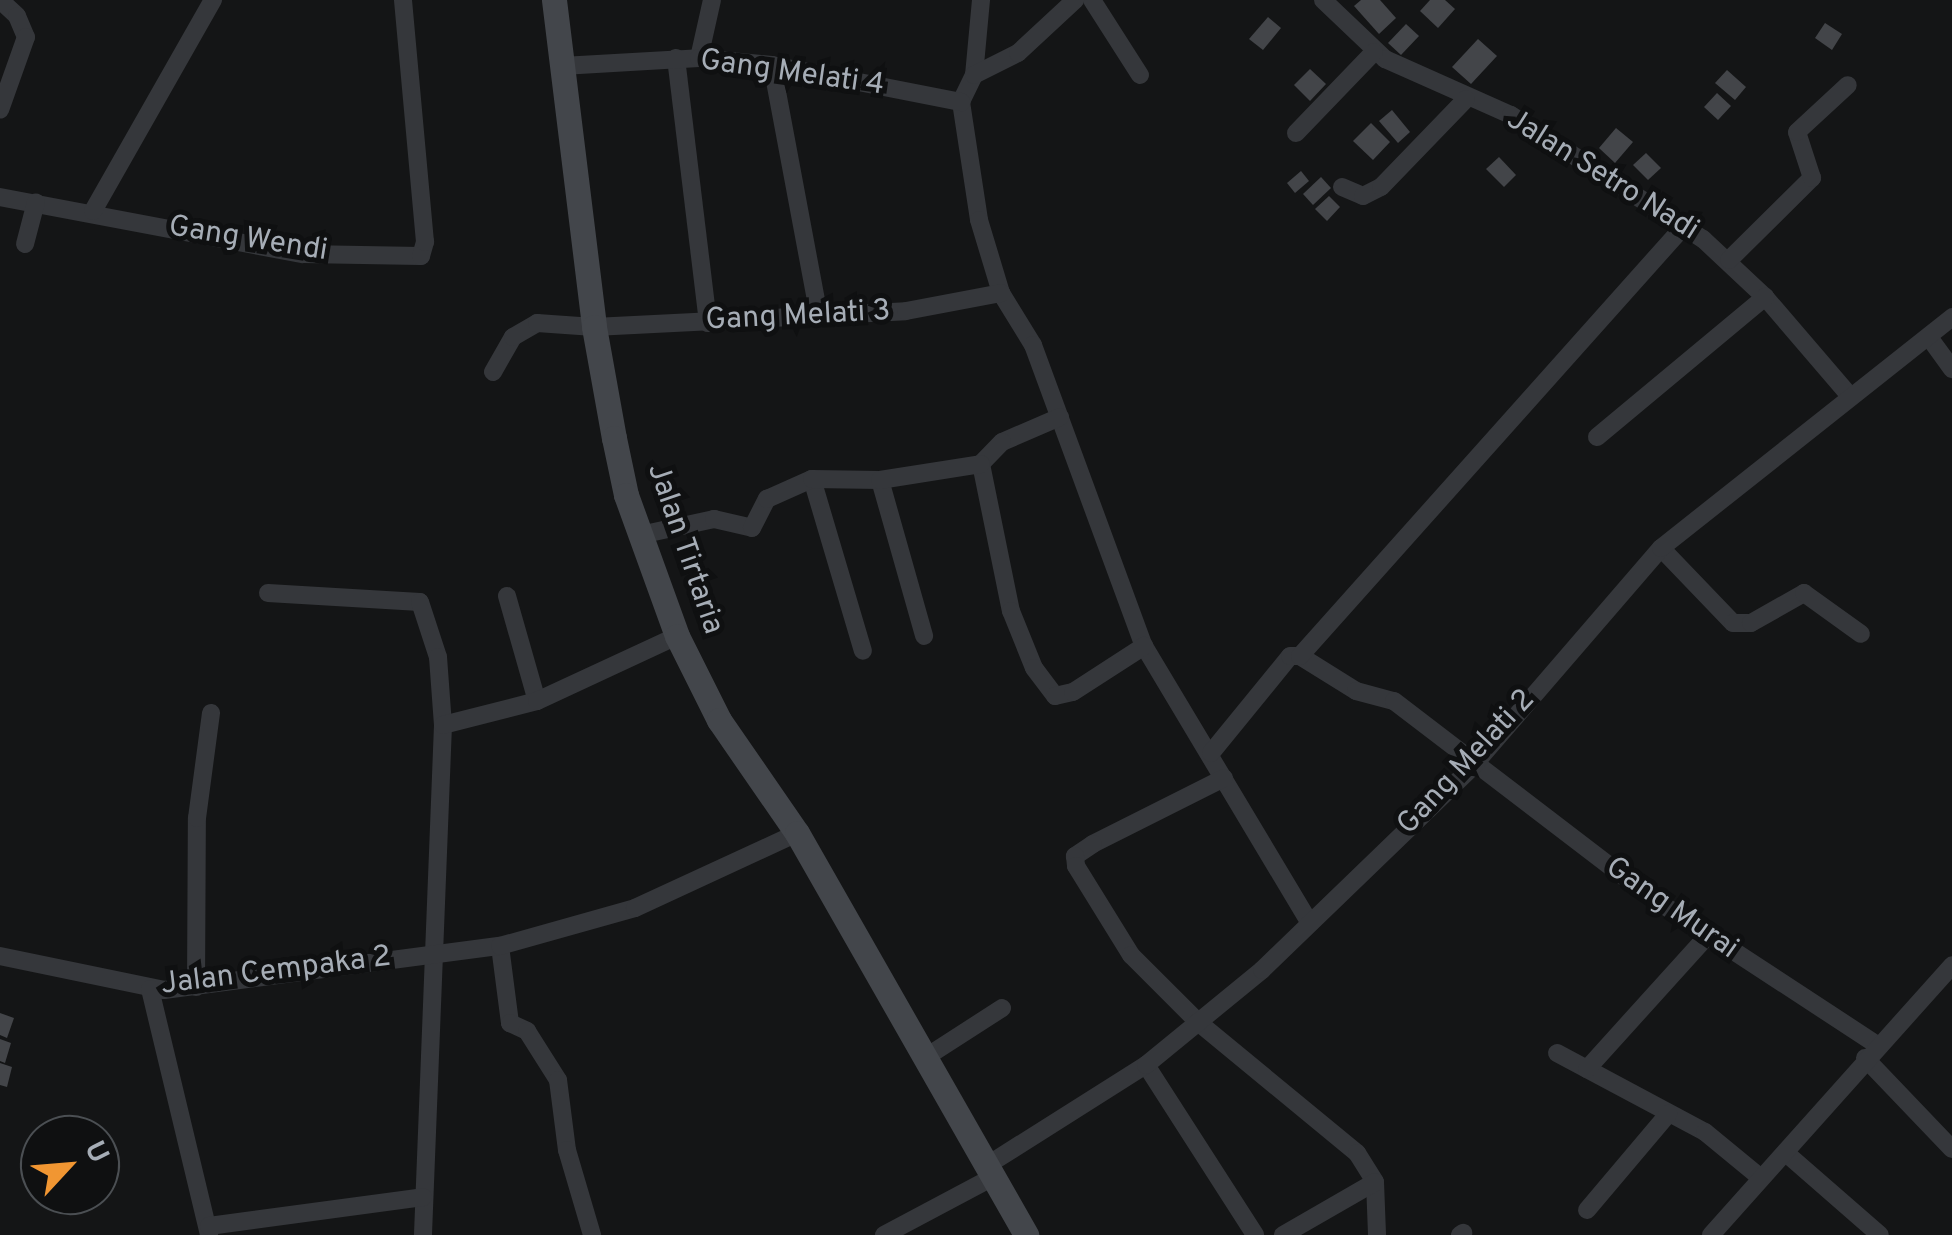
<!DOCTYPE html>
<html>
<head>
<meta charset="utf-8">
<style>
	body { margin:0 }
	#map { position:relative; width:1952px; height:1235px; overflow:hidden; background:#141516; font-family:Overpass,sans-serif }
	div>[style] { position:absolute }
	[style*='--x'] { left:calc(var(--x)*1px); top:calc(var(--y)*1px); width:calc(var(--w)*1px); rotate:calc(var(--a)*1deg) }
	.building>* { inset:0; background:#434549 }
	.street>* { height:18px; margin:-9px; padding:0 9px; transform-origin:9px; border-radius:9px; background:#35373b }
	.secondary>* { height:25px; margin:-12.5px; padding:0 12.5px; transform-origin:12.5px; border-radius:12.5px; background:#43464b }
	span { translate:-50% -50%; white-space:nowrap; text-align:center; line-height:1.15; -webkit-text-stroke:10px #0f1011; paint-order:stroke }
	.street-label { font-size:30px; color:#a6adb6 }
	.north { position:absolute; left:20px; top:1115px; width:100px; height:100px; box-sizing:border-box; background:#0f1011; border:2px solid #4b4f53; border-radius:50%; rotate:64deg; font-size:28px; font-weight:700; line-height:40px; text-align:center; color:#a6adb6 }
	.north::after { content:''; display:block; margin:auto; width:35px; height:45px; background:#f19632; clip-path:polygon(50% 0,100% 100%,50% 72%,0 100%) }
</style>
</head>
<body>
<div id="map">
	<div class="building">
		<i style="clip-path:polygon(1361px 0,1380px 0,1396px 18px,1379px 34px,1354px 6px)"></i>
		<i style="clip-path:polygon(1430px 0,1445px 0,1455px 9px,1438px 28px,1420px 11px)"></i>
		<i style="clip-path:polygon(1268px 17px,1281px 28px,1263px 50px,1249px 39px)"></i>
		<i style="clip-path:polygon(1825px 23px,1842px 34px,1832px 50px,1815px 38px)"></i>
		<i style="clip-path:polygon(1406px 24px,1419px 36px,1401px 55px,1388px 43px)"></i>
		<i style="clip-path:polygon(1478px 39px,1497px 56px,1471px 84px,1452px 67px)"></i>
		<i style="clip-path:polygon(1310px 69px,1326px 84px,1310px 101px,1294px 85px)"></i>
		<i style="clip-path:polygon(1727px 70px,1746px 87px,1735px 100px,1715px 83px)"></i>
		<i style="clip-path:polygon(1717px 93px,1731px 106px,1718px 120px,1704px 107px)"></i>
		<i style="clip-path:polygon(1392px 110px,1410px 132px,1398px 143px,1379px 121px)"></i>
		<i style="clip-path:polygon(1371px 123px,1390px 142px,1373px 160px,1353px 141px)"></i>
		<i style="clip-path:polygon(1616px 128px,1633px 142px,1615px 163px,1599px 148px)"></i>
		<i style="clip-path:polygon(1646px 153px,1661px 168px,1648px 180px,1633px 165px)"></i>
		<i style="clip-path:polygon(1499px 157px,1516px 175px,1504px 187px,1486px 169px)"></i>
		<i style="clip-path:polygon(1301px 171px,1309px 181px,1295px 193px,1287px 183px)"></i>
		<i style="clip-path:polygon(1321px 177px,1331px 188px,1313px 205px,1303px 194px)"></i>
		<i style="clip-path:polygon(1329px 196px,1340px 207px,1327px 221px,1315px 209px)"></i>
		<i style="clip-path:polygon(0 1013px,14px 1018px,7px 1038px,0 1035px)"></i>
		<i style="clip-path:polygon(0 1039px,11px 1043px,5px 1063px,0 1061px)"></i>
		<i style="clip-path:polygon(0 1063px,12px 1067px,7px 1087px,0 1085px)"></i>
	</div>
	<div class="street">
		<i style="--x:0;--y:0;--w:23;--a:43"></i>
		<i style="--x:17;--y:16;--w:23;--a:67"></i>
		<i style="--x:26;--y:37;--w:77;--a:109.6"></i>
		<i style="--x:981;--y:0;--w:75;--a:95.3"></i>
		<i style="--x:974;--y:75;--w:30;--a:116"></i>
		<i style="--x:961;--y:102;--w:119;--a:81.3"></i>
		<i style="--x:979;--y:220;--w:76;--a:73.2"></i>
		<i style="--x:1001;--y:293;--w:61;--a:58.4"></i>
		<i style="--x:1033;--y:345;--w:321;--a:69.8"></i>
		<i style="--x:1144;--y:646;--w:323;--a:59.1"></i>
		<i style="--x:1092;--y:0;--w:89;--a:57.4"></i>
		<i style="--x:1323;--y:0;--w:86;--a:43.6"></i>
		<i style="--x:1385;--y:59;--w:138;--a:24"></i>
		<i style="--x:1511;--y:115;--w:229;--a:32.9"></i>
		<i style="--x:1703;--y:239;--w:85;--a:43.1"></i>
		<i style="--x:1765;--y:297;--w:129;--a:49.4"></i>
		<i style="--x:676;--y:58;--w:267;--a:83.1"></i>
		<i style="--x:699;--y:58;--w:59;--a:-77.4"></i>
		<i style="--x:772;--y:65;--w:256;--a:79.4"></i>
		<i style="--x:562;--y:66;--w:137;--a:-3.3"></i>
		<i style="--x:699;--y:58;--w:73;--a:5.5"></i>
		<i style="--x:772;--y:65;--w:193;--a:11.1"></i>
		<i style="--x:974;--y:75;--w:49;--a:-26.6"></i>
		<i style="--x:1018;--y:53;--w:78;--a:-42.9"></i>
		<i style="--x:1296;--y:133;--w:112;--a:-46.1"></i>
		<i style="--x:1342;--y:187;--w:23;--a:23"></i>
		<i style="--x:1363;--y:196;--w:20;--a:-27"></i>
		<i style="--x:1381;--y:187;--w:122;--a:-46"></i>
		<i style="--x:0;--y:197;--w:308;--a:10.7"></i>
		<i style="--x:303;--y:254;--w:118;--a:1"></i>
		<i style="--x:421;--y:256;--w:15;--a:-74"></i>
		<i style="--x:425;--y:242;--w:243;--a:-95.2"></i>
		<i style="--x:93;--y:211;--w:243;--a:-60.4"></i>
		<i style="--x:25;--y:244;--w:43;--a:-75.3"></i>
		<i style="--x:1729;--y:260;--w:117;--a:-44.7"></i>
		<i style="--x:1812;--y:178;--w:48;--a:-108.1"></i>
		<i style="--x:1797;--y:132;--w:69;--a:-42.7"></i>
		<i style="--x:1931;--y:340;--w:36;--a:54"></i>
		<i style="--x:493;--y:372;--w:40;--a:-60.3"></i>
		<i style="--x:513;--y:337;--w:28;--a:-30"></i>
		<i style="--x:537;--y:323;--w:57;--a:4"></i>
		<i style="--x:594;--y:327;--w:312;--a:-2.9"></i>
		<i style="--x:906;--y:311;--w:97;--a:-10.7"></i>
		<i style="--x:1060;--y:417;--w:63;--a:156.7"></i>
		<i style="--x:1002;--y:442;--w:30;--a:134"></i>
		<i style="--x:981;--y:464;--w:150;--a:78.5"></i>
		<i style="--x:1011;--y:611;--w:61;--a:68"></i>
		<i style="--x:1034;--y:668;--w:35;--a:53"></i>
		<i style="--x:1055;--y:696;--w:18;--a:-13"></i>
		<i style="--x:1073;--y:692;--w:85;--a:-32.9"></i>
		<i style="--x:1597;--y:437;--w:219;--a:-39.8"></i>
		<i style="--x:812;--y:479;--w:179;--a:73.5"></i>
		<i style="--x:880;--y:480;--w:162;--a:74.2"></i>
		<i style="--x:640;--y:535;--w:76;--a:-12.2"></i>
		<i style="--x:714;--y:519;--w:39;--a:13"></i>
		<i style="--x:752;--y:528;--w:33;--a:-63"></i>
		<i style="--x:767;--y:499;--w:49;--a:-24"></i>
		<i style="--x:812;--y:479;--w:68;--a:0.8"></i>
		<i style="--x:880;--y:480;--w:102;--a:-9"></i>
		<i style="--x:1661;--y:548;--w:104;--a:46.2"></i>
		<i style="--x:1733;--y:623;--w:18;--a:0"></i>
		<i style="--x:1751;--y:623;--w:61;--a:-29.5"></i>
		<i style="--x:1804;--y:593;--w:70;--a:35.7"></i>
		<i style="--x:268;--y:593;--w:152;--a:3.4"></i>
		<i style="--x:420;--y:602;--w:58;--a:71.9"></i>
		<i style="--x:438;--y:657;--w:68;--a:85.8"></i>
		<i style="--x:443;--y:725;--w:510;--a:92.25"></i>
		<i style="--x:507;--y:596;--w:109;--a:74.1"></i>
		<i style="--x:1300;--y:656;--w:66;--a:32"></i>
		<i style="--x:1356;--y:691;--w:39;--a:15"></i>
		<i style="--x:1394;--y:701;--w:320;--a:37.4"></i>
		<i style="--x:1648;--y:895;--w:272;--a:33.2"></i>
		<i style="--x:443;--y:725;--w:97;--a:-14.3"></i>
		<i style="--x:537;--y:701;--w:154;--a:-24.9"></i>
		<i style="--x:1211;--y:753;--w:125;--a:-50.8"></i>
		<i style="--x:1290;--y:656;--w:10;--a:0"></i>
		<i style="--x:1300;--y:656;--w:578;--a:-48.23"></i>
		<i style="--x:1224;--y:778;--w:147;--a:153.3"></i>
		<i style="--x:1093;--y:844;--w:22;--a:146"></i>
		<i style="--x:1075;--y:856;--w:10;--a:84"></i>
		<i style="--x:1076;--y:866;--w:105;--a:58.3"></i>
		<i style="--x:1131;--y:955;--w:95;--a:45"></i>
		<i style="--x:1198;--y:1022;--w:206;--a:39.5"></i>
		<i style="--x:1357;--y:1153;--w:34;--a:58"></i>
		<i style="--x:1375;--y:1182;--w:53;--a:87.8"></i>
		<i style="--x:500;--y:946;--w:78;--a:82.6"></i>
		<i style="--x:510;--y:1023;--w:19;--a:25"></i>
		<i style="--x:527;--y:1031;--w:58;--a:57.7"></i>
		<i style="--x:558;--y:1080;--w:71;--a:82.7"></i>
		<i style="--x:567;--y:1150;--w:89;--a:73.6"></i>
		<i style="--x:0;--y:956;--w:167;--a:11.7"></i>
		<i style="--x:164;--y:990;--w:339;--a:-7.5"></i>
		<i style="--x:500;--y:946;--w:140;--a:-15.7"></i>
		<i style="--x:635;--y:908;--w:179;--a:-24.8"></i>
		<i style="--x:196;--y:987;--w:169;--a:-89.7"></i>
		<i style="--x:197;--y:818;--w:106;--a:-82.4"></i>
		<i style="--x:150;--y:989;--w:253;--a:76.5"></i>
		<i style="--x:1557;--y:1053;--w:168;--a:28.1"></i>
		<i style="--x:1705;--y:1132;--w:72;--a:39.4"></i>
		<i style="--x:1865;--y:1058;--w:126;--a:46.3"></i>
		<i style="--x:923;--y:1059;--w:94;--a:-32.8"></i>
		<i style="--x:1146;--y:1065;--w:202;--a:57.3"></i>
		<i style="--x:1587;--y:1069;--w:179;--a:-47.9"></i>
		<i style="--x:1787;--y:1154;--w:123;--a:41.1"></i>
		<i style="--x:986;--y:1166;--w:189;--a:-32.3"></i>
		<i style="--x:1146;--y:1065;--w:150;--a:-39.3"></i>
		<i style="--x:1262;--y:970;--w:292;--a:-44"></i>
		<i style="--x:1472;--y:767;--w:289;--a:-49.2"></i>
		<i style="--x:1661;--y:548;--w:372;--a:-38.4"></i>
		<i style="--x:1587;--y:1210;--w:126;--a:-49.8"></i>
		<i style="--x:209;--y:1226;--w:216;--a:-7.7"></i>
		<i style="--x:884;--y:1235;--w:123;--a:-28"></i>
		<i style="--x:1283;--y:1235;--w:106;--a:-29.9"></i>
		<i style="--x:1460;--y:1235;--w:4;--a:-34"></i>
		<i style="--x:1711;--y:1235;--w:362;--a:-48.2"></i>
	</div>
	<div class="secondary">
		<i style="--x:554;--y:0;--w:329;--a:83"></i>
		<i style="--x:594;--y:327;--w:113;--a:79.8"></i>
		<i style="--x:614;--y:438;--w:58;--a:78.1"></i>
		<i style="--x:626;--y:495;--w:150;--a:70.1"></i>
		<i style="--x:677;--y:636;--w:94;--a:63.4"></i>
		<i style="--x:719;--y:720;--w:137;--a:55.4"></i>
		<i style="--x:797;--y:833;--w:463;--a:60.3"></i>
	</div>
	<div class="street-label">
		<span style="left:792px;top:74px;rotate:8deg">Gang Melati 4</span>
		<span style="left:1602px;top:176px;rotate:32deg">Jalan Setro Nadi</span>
		<span style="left:248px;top:240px;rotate:9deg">Gang Wendi</span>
		<span style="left:798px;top:317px;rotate:-3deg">Gang Melati 3</span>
		<span style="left:684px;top:549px;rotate:71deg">Jalan Tirtaria</span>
		<span style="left:1467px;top:763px;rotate:-47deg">Gang Melati 2</span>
		<span style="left:1671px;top:909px;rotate:35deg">Gang Murai</span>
		<span style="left:276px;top:972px;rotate:-7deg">Jalan Cempaka 2</span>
	</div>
	<div class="north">U</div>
</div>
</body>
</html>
